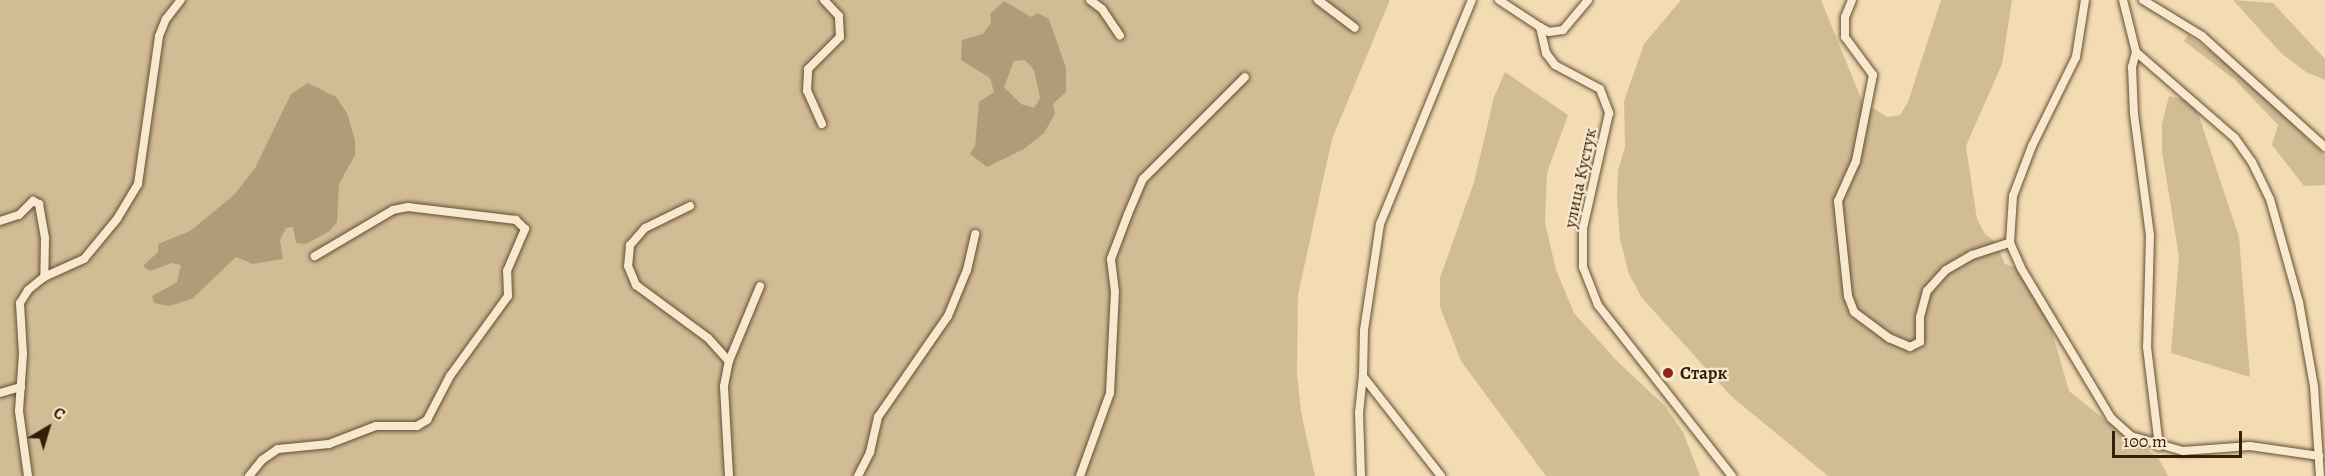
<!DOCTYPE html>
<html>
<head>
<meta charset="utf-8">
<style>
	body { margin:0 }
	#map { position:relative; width:2325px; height:476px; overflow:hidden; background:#f3dcb3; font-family:Alegreya,serif }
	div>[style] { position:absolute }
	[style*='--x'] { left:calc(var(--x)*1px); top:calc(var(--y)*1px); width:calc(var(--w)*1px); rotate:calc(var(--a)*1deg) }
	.green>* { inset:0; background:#d2bc96 }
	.water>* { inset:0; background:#b19c79 }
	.roads { filter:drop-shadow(0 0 2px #624f32) drop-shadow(0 0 2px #624f32) }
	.street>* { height:8px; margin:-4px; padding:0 4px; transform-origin:4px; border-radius:4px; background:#f7e8ce }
	.dots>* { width:16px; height:16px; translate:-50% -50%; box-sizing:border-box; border:3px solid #f7e8ce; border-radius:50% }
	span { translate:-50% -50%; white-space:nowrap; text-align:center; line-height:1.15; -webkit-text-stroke:4.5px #f7e8ce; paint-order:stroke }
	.street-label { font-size:18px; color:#322007 }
	.poi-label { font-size:18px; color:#322007; font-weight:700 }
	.left { translate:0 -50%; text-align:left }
	.north { position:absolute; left:18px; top:398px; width:60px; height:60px; -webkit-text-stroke:4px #f7e8ce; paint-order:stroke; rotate:38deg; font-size:16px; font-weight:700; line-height:24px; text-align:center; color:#322007 }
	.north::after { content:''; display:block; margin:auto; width:21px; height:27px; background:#322007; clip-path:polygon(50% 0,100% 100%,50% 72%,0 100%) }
	.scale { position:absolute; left:2112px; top:431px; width:130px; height:27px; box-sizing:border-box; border:3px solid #322007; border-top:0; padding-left:8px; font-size:18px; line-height:21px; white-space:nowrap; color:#322007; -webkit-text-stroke:4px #f7e8ce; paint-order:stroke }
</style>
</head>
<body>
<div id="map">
	<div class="green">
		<i style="clip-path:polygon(0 0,1390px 0,1332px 139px,1298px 295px,1297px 373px,1301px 412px,1315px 476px,0 476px)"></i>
		<i style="clip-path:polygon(1681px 0,1821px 0,1862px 101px,1887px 117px,1900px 115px,1908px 102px,1941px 0,2012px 0,2002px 64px,1966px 146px,1977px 219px,1985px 234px,1996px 243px,2005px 264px,2015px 267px,2024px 277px,2048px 317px,2069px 391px,2131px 441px,2147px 449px,2159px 459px,2168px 476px,1828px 476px,1731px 396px,1642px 298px,1629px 274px,1620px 239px,1617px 199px,1618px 170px,1625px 147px,1624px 101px,1644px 44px)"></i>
		<i style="clip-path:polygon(2233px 0,2273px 3px,2325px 59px,2325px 80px,2306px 72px,2282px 54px)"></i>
		<i style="clip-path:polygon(2188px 35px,2244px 76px,2325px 156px,2325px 185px,2304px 186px,2272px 145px,2278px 125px,2235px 80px,2184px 41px)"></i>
		<i style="clip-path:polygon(1505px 72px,1568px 115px,1547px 173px,1545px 222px,1556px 270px,1574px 313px,1616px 360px,1665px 406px,1683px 432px,1700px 476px,1546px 476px,1461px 361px,1440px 307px,1440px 278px,1474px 182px,1494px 97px)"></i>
		<i style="clip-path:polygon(2169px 96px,2189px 101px,2198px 113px,2239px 237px,2250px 377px,2171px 353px,2179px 257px,2162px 151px,2162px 124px)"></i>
	</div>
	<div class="water">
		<i style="clip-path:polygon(evenodd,1004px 1px,1031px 17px,1037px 13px,1049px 19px,1066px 68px,1066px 92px,1053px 104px,1055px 114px,1044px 133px,1024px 149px,987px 167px,970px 154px,975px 146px,979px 102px,994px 92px,990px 78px,961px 60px,962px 40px,983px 34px,991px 23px,990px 14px,1004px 1px,1025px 60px,1034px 70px,1040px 98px,1034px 108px,1021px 104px,1004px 87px,1014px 61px,1025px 60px)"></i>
		<i style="clip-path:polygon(308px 83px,336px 97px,347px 113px,355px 140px,355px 155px,339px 184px,337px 222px,330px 231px,306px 244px,296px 243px,293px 227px,286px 228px,280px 240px,283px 259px,253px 264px,236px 257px,192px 299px,169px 306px,154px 303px,152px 296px,177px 282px,181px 265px,172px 263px,150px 271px,143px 266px,158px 252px,158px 244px,190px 231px,234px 195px,255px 168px,291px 94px)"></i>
	</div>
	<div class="roads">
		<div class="street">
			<i style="--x:1090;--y:0;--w:15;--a:37"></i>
			<i style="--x:1102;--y:9;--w:32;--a:56"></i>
			<i style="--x:1318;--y:0;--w:46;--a:37.1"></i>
			<i style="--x:1499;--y:0;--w:49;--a:33.4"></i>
			<i style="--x:1540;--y:27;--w:27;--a:77"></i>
			<i style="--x:1546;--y:53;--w:15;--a:53"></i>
			<i style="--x:1555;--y:65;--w:51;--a:28.1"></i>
			<i style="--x:1600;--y:89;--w:26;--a:69"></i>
			<i style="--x:1609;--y:113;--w:118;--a:102.7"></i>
			<i style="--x:1583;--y:228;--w:39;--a:90"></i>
			<i style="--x:1583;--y:267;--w:41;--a:68.5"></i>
			<i style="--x:1598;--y:305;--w:217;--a:51.9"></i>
			<i style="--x:1852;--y:0;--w:18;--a:112"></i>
			<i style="--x:1845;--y:17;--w:20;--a:90"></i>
			<i style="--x:1845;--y:37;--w:47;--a:53.6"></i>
			<i style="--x:1873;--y:75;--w:88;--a:101.2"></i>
			<i style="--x:1856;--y:161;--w:44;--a:114.2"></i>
			<i style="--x:1838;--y:201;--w:96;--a:84"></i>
			<i style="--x:1848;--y:296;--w:17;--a:69"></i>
			<i style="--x:1854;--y:312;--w:44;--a:36.6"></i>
			<i style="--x:1889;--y:338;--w:23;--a:23"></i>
			<i style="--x:1910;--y:347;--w:11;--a:-27"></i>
			<i style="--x:1920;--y:342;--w:25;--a:-90"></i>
			<i style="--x:1920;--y:317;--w:27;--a:-75"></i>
			<i style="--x:1927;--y:291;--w:28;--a:-48"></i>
			<i style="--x:1946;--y:270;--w:30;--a:-30"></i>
			<i style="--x:1972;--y:255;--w:40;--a:-18"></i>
			<i style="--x:2085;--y:0;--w:58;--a:99"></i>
			<i style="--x:2076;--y:57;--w:99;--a:116.3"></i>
			<i style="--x:2032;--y:146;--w:53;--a:110.8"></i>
			<i style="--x:2013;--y:196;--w:47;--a:93.7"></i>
			<i style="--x:2010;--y:243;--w:27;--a:66"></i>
			<i style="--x:2021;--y:268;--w:175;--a:59"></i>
			<i style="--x:2111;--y:418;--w:27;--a:42"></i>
			<i style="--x:2131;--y:436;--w:54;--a:16.1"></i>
			<i style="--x:2183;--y:451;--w:67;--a:-4.3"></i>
			<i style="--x:2250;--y:446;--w:70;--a:8.2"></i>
			<i style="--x:2123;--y:0;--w:54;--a:76"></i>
			<i style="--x:2136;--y:52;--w:16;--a:105"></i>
			<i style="--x:2132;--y:67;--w:47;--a:87.6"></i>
			<i style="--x:2134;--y:114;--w:122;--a:82.5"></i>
			<i style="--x:2150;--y:235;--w:112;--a:91.5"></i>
			<i style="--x:2147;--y:347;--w:100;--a:83.1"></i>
			<i style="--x:2143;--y:0;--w:69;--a:31.4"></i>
			<i style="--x:2202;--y:36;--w:166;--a:42.1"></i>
			<i style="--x:1540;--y:27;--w:10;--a:29"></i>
			<i style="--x:1549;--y:32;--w:14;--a:-8"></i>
			<i style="--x:1563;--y:30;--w:39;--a:-50"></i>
			<i style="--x:2136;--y:52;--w:131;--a:41"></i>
			<i style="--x:2235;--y:138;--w:29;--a:55"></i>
			<i style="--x:2252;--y:162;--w:41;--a:64.1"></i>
			<i style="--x:2270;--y:199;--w:107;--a:74.3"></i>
			<i style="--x:2299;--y:302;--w:85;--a:79.9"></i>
			<i style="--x:2314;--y:386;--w:90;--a:86.2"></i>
			<i style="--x:822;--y:124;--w:36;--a:-114"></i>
			<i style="--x:807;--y:91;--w:22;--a:-87"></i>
			<i style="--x:808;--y:69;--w:45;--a:-45"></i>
			<i style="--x:840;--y:37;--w:21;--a:-93"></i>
			<i style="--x:839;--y:16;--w:22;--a:-133"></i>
			<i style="--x:690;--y:206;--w:50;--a:153.9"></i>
			<i style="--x:645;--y:228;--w:23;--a:131"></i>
			<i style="--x:630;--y:245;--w:21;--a:95"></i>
			<i style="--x:628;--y:266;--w:21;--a:67"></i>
			<i style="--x:636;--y:285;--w:89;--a:36.4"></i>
			<i style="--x:708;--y:338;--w:31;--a:48"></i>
			<i style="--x:0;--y:221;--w:20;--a:-18"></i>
			<i style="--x:19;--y:215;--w:20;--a:-45"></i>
			<i style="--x:33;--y:201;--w:7;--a:27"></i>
			<i style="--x:39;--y:204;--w:35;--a:80"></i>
			<i style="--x:45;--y:238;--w:39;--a:91"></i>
			<i style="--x:0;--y:393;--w:22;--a:-16"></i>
			<i style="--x:28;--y:476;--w:66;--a:-97.9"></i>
			<i style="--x:19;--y:411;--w:57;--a:-86"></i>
			<i style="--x:23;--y:354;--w:51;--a:-93.4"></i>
			<i style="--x:20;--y:303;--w:15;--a:-58"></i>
			<i style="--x:28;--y:290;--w:21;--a:-39"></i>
			<i style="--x:44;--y:277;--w:44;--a:-24.2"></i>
			<i style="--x:84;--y:259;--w:52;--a:-50.5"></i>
			<i style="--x:117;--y:219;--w:41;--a:-59"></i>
			<i style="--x:138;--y:184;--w:149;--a:-81.9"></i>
			<i style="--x:159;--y:36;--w:18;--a:-68"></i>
			<i style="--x:166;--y:19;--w:24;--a:-52"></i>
			<i style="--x:249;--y:476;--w:21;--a:-51"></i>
			<i style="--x:262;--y:460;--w:19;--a:-35"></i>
			<i style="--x:278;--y:449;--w:51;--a:-5.6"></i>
			<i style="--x:329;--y:444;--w:50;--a:-21"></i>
			<i style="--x:376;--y:426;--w:41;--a:0"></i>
			<i style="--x:417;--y:426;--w:12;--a:-31"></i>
			<i style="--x:427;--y:420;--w:50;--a:-62.4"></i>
			<i style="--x:450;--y:376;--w:99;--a:-54.1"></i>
			<i style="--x:508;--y:296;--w:25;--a:-92"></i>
			<i style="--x:507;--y:271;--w:46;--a:-66.8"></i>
			<i style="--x:525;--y:229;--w:13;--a:-135"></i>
			<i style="--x:516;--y:220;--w:109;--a:-173.1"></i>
			<i style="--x:408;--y:207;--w:15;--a:169"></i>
			<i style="--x:393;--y:210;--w:91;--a:149.5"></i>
			<i style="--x:729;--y:476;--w:90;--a:-93.2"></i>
			<i style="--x:724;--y:386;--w:25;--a:-79"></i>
			<i style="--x:729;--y:361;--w:81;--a:-67.5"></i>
			<i style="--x:858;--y:476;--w:27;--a:-63"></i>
			<i style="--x:870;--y:452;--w:36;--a:-77"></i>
			<i style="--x:878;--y:417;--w:123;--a:-55.3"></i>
			<i style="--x:948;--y:316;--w:50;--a:-67.6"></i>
			<i style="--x:967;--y:270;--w:37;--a:-77"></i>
			<i style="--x:1080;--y:476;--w:88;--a:-70.1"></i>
			<i style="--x:1110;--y:393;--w:101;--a:-87.2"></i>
			<i style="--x:1115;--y:292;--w:33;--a:-97"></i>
			<i style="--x:1111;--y:259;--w:48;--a:-69.3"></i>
			<i style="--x:1128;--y:214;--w:38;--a:-67"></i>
			<i style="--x:1143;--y:179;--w:144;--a:-45"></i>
			<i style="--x:1361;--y:476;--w:63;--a:-91.8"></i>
			<i style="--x:1359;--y:413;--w:37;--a:-84"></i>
			<i style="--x:1441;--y:476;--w:127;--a:-128"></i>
			<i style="--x:1363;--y:376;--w:46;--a:-88.8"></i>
			<i style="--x:1364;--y:330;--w:107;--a:-81.4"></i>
			<i style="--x:1380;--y:224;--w:242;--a:-67.7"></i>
		</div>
	</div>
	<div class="dots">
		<i style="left:1668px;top:373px;background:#8f2418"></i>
	</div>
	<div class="street-label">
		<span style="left:1580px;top:178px;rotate:-78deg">улица Кустук</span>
	</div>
	<div class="poi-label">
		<span class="left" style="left:1680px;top:373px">Старк</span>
	</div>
	<div class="north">С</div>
	<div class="scale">100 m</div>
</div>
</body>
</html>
